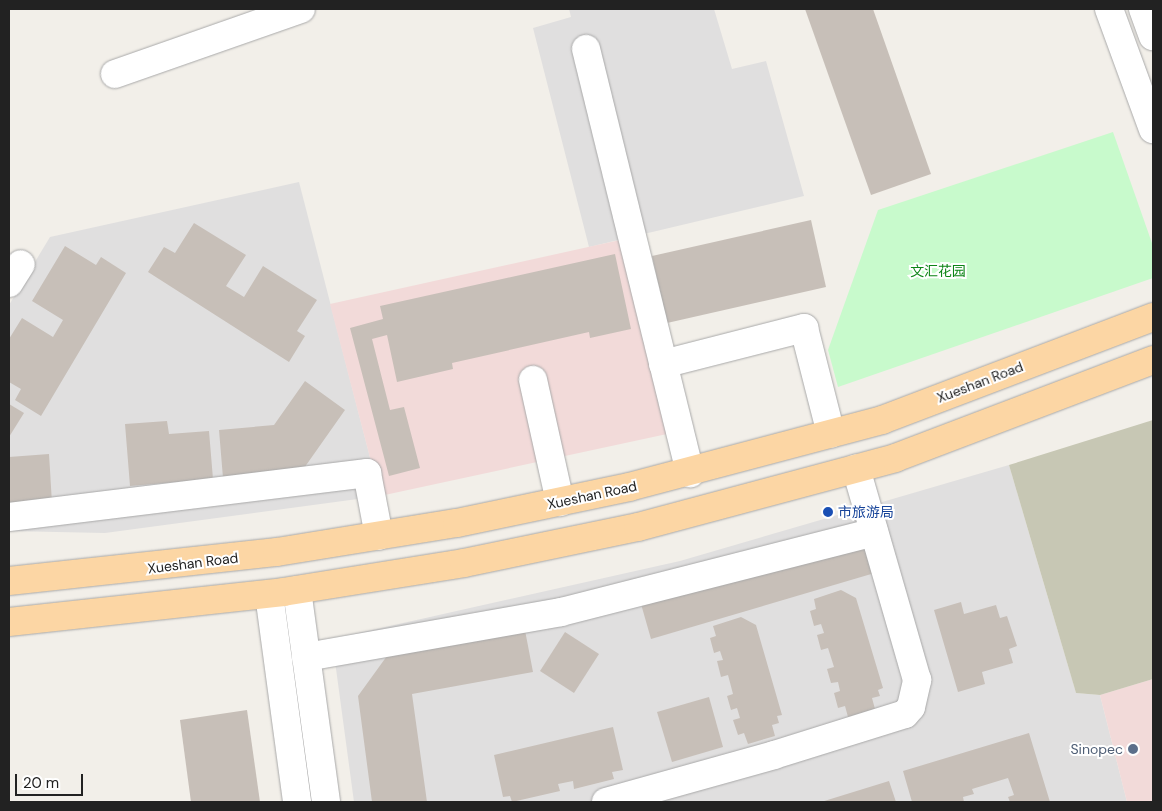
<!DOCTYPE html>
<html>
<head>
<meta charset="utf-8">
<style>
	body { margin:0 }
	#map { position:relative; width:1162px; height:811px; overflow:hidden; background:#f2efe9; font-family:"DM Sans","Noto Sans SC",sans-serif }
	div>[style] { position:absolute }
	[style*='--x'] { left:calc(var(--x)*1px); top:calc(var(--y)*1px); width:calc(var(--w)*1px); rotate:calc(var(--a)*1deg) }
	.residential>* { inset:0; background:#e0dfdf }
	.commercial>* { inset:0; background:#f2dad9 }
	.construction>* { inset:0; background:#c7c7b4 }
	.park>* { inset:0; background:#c8facc }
	.building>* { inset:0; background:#c7bfb8 }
	.roads { filter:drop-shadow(0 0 1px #a9a9a9) drop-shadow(0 0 1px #a9a9a9) }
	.minor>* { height:28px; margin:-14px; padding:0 14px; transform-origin:14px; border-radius:14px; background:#fff }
	.major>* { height:28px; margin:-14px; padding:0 14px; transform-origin:14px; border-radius:14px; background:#fcd6a4 }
	.dots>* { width:14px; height:14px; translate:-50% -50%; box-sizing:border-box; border:2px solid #fff; border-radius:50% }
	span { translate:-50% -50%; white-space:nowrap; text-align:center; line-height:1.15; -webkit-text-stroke:4px #fff; paint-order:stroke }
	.park-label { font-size:14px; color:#0c8416 }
	.street-label { font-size:14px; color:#222 }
	.transit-label { font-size:14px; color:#164399 }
	.left { translate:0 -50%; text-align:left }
	.service-label { font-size:14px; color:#4e5e75 }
	.right { translate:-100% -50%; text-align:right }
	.frame { position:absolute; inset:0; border:10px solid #222; pointer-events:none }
	.scale { position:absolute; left:15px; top:774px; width:68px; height:22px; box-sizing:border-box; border:2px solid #222; border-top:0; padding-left:6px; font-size:15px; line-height:18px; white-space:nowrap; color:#222; -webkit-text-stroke:4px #fff; paint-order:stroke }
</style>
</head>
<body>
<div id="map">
	<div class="residential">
		<i style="clip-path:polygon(569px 9px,714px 9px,732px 69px,766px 61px,804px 196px,589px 247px,533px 28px,571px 17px)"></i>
		<i style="clip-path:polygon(299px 182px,380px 496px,105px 533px,9px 531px,9px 305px,50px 237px)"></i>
		<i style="clip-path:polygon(1009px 465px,1076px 693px,1100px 695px,1127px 802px,354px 802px,332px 639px,680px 561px)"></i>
	</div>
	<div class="commercial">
		<i style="clip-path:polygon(620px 240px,667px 434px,380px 496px,330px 304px)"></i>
		<i style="clip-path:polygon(1153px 679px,1153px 802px,1127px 802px,1100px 695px)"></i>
	</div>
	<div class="construction">
		<i style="clip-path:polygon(1153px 420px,1153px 679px,1100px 695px,1076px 693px,1009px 465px)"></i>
	</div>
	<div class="park">
		<i style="clip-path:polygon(1113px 132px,1153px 246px,1153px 278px,838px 387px,828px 350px,878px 210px)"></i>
	</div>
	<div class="building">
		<i style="clip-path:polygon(805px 9px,873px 9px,931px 174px,871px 195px)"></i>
		<i style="clip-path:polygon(811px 220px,826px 287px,667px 323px,652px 256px)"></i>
		<i style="clip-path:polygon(194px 223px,246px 255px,226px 286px,244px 297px,263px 266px,317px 300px,297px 331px,305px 336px,289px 362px,148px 272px,164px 247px,175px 253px)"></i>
		<i style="clip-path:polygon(65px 246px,96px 265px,101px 257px,126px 273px,41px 416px,15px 400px,21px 389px,9px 382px,9px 339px,22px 318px,53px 337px,63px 320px,32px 301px)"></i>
		<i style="clip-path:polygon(615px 254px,631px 329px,590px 338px,589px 332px,452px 363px,453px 369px,397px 382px,387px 335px,372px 339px,390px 410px,404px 407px,420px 468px,389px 476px,350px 328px,383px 319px,380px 306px)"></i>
		<i style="clip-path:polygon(305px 381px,345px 410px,302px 471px,223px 478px,219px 430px,274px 425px)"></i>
		<i style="clip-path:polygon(9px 404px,24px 413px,9px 437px)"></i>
		<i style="clip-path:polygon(167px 421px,169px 434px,209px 431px,213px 479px,130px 486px,125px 424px)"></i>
		<i style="clip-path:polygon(49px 454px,52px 503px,9px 507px,9px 457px)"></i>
		<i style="clip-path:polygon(868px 538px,878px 572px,651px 639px,641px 604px)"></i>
		<i style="clip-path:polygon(841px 590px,856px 598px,883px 688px,878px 690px,880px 696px,872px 698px,875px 709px,848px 717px,845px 706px,838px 708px,834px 693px,840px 691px,838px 682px,831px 683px,827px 669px,834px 667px,828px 648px,821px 650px,817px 635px,824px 633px,821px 624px,814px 626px,810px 611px,816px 609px,814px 599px)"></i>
		<i style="clip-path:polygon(961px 602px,964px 614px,996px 605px,1000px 618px,1007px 616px,1017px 646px,1009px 649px,1013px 663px,982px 672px,985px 684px,958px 692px,934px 610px)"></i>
		<i style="clip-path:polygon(741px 617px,756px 625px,782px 715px,777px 716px,779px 723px,772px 725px,775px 736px,748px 744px,744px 733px,738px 735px,733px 720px,740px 718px,737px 708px,731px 710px,727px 696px,733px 694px,728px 675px,721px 677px,717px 661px,723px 660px,720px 651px,714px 653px,710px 638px,716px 636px,713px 626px)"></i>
		<i style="clip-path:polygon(524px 625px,533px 672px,412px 694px,427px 802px,372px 802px,358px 696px,392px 649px)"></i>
		<i style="clip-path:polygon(565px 632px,599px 654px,574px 693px,540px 671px)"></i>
		<i style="clip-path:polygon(709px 697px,723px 747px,672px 762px,657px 712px)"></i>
		<i style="clip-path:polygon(247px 710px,260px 802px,191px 802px,180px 720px)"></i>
		<i style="clip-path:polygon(613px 727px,623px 770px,612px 772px,614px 779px,574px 789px,573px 781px,558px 784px,560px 791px,512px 802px,510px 796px,503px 797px,494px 755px)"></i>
		<i style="clip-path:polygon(1029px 733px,1050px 802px,1010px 802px,1008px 797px,1014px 795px,1008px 778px,972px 789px,974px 794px,963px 797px,964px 802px,912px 802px,903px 771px)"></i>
		<i style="clip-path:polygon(889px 781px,896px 802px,821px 802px)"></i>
	</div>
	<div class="roads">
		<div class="minor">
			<i style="--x:1109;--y:9;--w:128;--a:69.9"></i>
			<i style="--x:1143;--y:9;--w:29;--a:70"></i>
			<i style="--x:586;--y:49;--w:437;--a:76.2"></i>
			<i style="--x:115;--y:74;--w:197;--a:-19.3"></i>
			<i style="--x:9;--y:283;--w:22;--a:-58"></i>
			<i style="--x:663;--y:364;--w:146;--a:-14.3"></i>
			<i style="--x:804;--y:328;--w:109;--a:75.7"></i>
			<i style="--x:533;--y:380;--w:125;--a:77.5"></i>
			<i style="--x:9;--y:517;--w:361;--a:-7"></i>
			<i style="--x:367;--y:473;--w:64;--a:79.2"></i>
			<i style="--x:297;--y:590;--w:214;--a:82.2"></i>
			<i style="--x:269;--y:594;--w:210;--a:82.3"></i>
			<i style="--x:306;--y:657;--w:259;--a:-10"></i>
			<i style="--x:561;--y:612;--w:323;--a:-14.3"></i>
			<i style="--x:606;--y:802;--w:174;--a:-15.6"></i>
			<i style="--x:774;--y:755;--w:137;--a:-17.4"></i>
			<i style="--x:905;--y:714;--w:9;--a:-49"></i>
			<i style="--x:911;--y:707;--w:28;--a:-77"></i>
			<i style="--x:917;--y:680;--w:220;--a:-106.1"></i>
		</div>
		<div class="major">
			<i style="--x:9;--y:581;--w:270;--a:-6.2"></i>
			<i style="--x:277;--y:552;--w:182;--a:-9.2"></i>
			<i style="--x:457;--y:523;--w:176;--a:-11.8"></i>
			<i style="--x:629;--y:487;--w:262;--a:-14.8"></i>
			<i style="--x:882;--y:420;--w:290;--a:-20.8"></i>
			<i style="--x:9;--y:622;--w:276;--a:-6.2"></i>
			<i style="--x:283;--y:592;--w:183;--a:-9.1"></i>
			<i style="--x:464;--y:563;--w:178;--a:-11.7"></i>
			<i style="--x:638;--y:527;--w:266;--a:-15"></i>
			<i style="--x:895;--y:458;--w:276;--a:-20.8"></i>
		</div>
	</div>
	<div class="dots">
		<i style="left:828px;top:512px;background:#1a4fb4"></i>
		<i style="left:1133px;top:749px;background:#5c6f8a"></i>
	</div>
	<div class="park-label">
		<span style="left:938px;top:271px">文汇花园</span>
	</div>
	<div class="street-label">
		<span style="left:980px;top:382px;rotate:-21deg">Xueshan Road</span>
		<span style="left:592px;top:495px;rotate:-12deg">Xueshan Road</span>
		<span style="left:193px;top:563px;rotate:-7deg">Xueshan Road</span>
	</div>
	<div class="transit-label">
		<span class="left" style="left:838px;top:512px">市旅游局</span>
	</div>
	<div class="service-label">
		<span class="right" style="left:1123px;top:749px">Sinopec</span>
	</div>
	<div class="frame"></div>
	<div class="scale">20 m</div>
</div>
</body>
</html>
